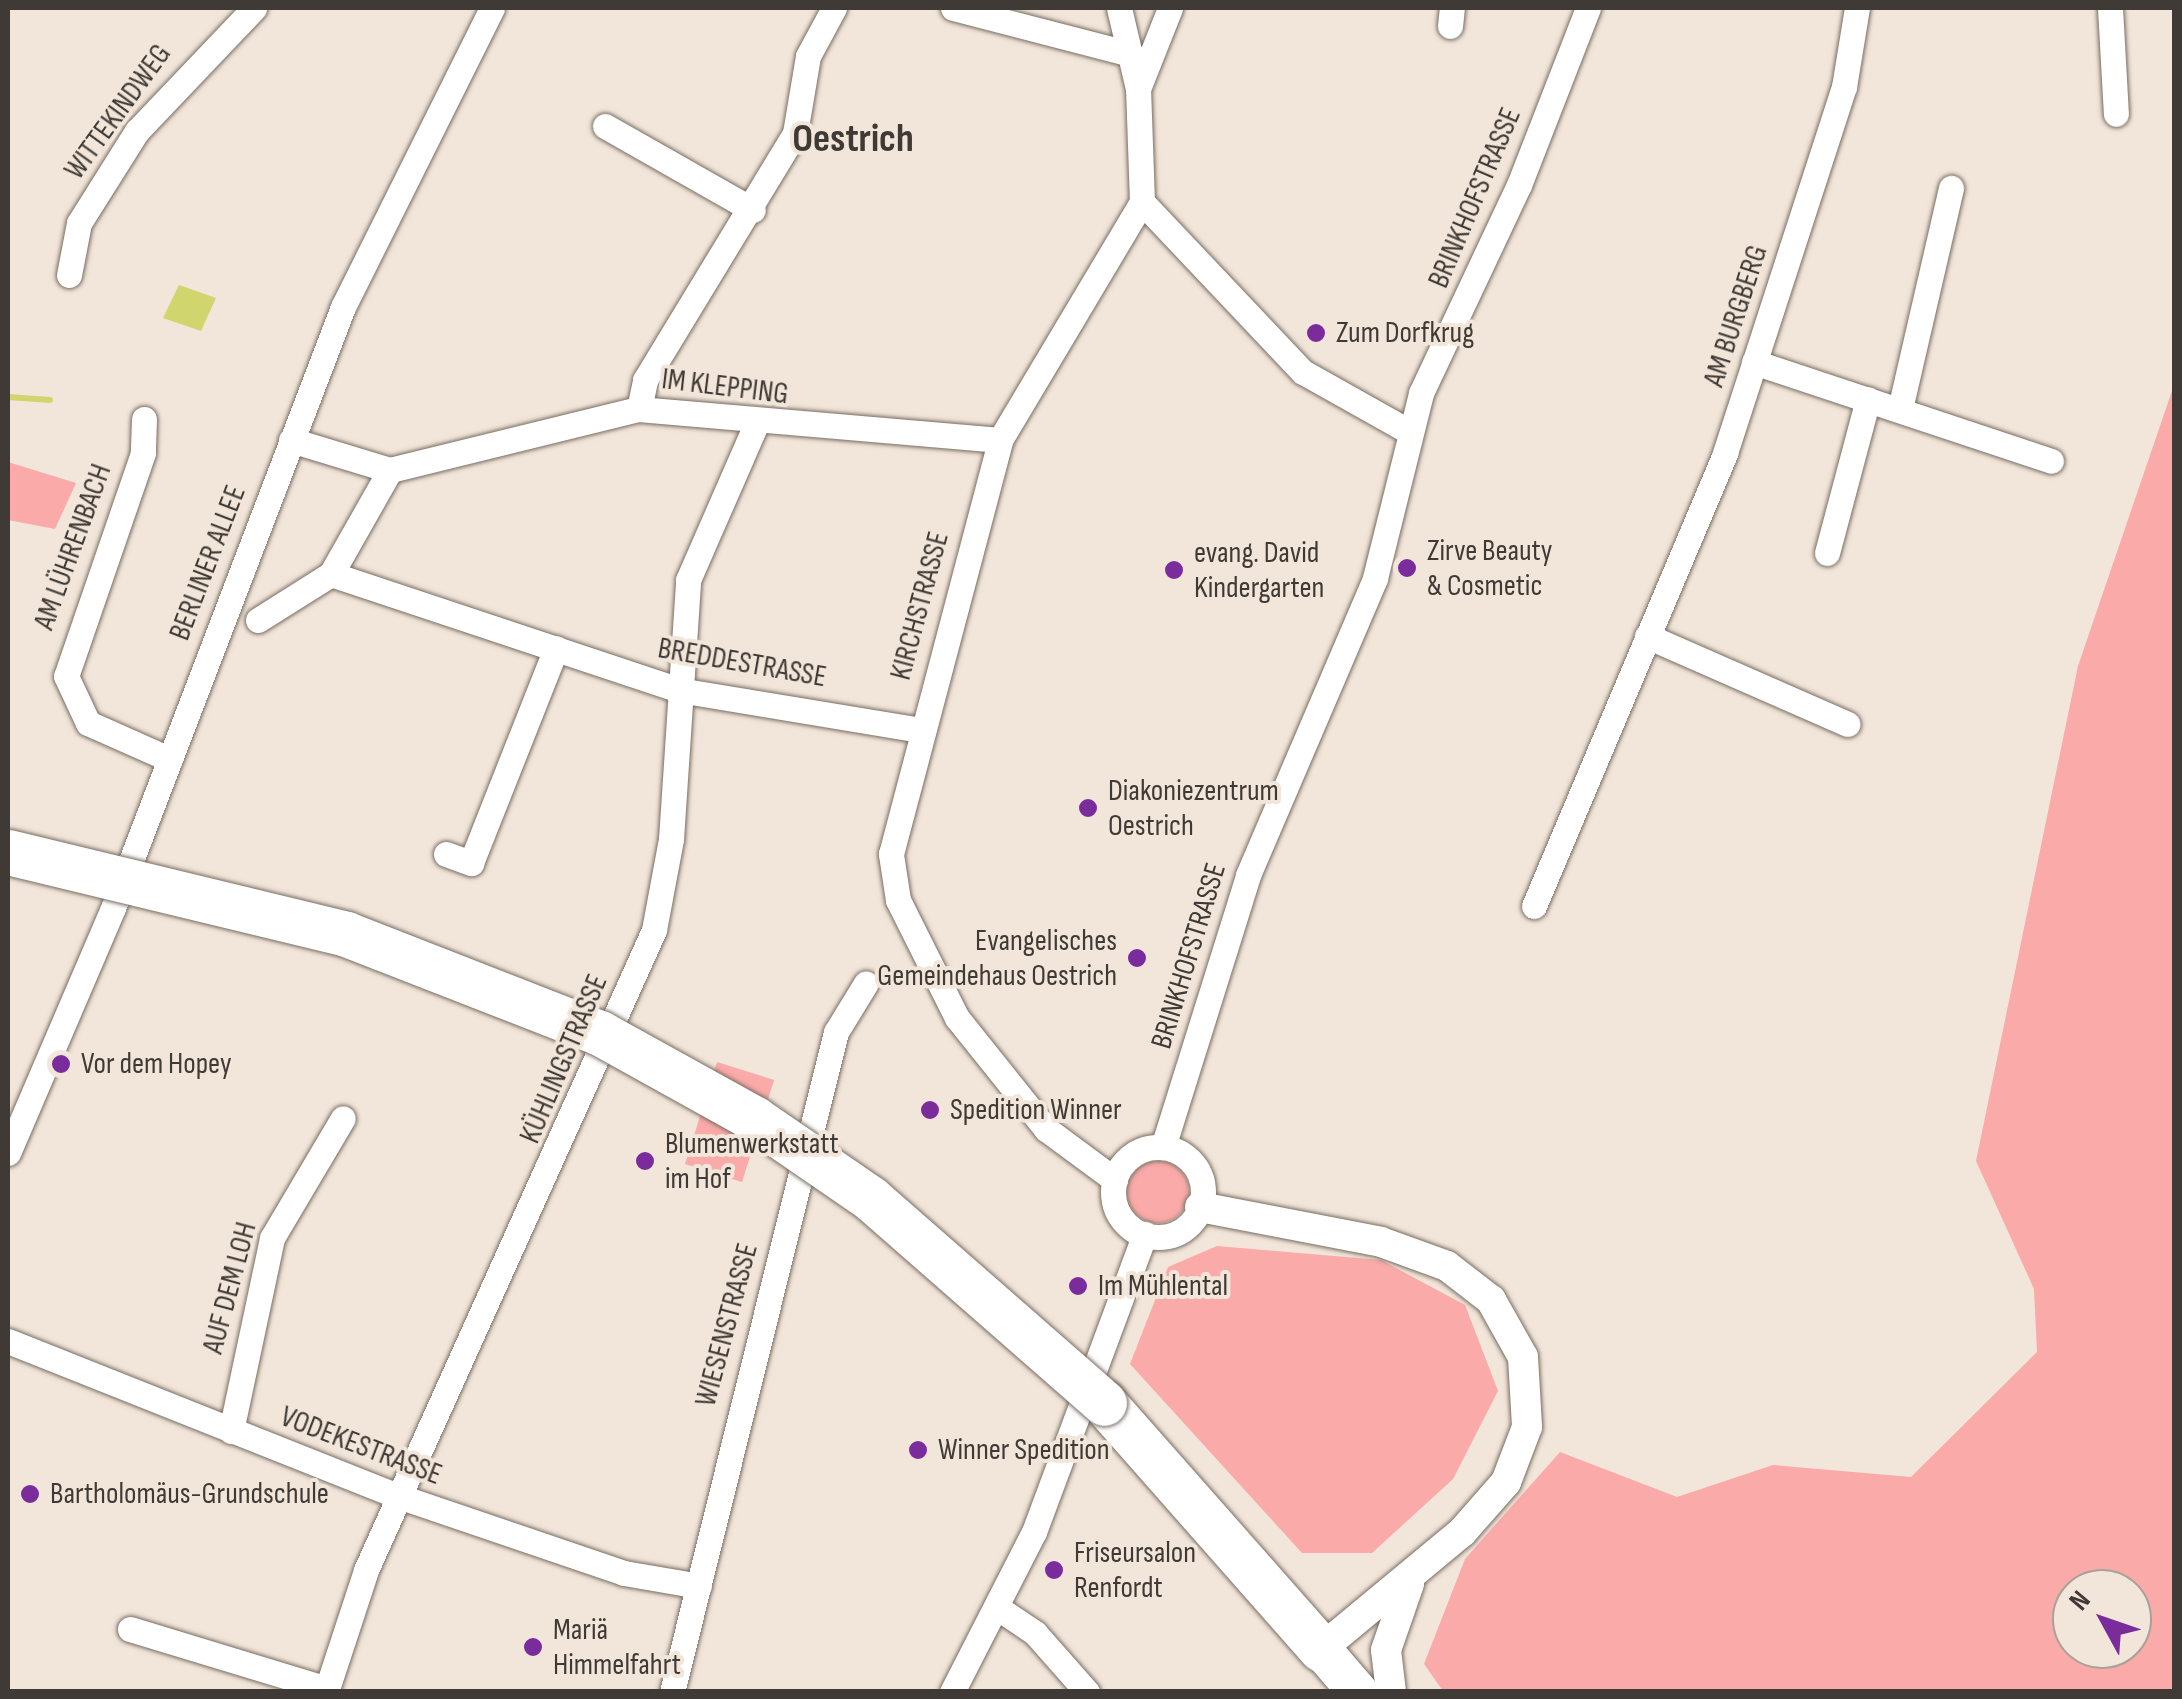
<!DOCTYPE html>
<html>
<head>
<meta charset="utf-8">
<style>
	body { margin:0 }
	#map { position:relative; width:2182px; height:1699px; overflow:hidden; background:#f2e5d9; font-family:"Sofia Sans Condensed",sans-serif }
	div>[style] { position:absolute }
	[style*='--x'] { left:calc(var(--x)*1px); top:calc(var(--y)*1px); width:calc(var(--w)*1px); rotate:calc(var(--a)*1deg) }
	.green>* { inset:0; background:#faaaa8 }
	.round { border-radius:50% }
	.water>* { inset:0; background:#d1d56d }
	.stream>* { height:6px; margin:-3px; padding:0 3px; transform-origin:3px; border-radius:3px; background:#d1d56d }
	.roads { filter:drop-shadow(0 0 2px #786d62) drop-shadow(0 0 2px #786d62) }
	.minor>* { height:25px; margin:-12.5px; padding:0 12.5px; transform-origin:12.5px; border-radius:12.5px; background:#fff }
	.minor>.ring { margin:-12.5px; padding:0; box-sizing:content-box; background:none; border:25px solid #fff; border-radius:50% }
	.tertiary>* { height:30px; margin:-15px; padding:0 15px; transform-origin:15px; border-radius:15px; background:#fff }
	.primary>* { height:40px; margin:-20px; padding:0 20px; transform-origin:20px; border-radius:20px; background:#fff }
	.motorway>* { height:45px; margin:-22.5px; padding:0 22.5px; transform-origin:22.5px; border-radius:22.5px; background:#fff }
	.bridges { filter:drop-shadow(0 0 2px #786d62) drop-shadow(0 0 2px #786d62) }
	.motorway-bridge>* { height:45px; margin:-22.5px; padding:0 22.5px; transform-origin:22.5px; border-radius:22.5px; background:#fff }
	.dots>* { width:28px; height:28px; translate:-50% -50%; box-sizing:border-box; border:5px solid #f2e5d9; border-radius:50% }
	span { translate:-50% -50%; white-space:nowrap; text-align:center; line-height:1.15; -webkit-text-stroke:8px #f2e5d9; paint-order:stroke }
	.street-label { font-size:30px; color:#3f3a35 }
	.poi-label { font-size:30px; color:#3f3a35 }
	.left { translate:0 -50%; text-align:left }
	.right { translate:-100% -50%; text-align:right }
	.district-label { font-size:40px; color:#3f3a35; font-weight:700 }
	.frame { position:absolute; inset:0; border:10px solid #3f3a35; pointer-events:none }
	.north { position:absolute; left:2052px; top:1569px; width:100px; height:100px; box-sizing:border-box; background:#f2e5d9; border:2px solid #aaa197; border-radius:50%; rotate:310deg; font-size:28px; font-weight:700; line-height:40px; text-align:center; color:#3f3a35 }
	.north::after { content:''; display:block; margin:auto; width:35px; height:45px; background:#7a2c9d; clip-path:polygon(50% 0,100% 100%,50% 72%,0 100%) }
</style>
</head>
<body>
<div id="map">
	<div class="green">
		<i style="clip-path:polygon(evenodd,2174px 385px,2174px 1691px,1443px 1691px,1424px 1664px,1465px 1559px,1560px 1452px,1677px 1497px,1773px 1465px,1911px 1477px,2037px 1352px,2034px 1289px,1976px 1161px,2078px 666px,2174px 385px,2132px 1589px,2132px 1649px,2072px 1649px,2072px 1589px,2132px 1589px)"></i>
		<i style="clip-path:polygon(8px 462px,76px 483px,55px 529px,8px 520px)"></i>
		<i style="clip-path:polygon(717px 1062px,774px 1080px,742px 1182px,685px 1164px)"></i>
		<i class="round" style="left:1127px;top:1161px;width:62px;height:62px"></i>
		<i style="clip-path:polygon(1217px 1246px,1381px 1260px,1465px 1305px,1498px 1391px,1453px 1479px,1372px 1553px,1302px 1553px,1130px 1364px,1168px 1267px)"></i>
	</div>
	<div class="water">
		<i style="clip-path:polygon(179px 285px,216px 298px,201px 331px,163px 318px)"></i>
	</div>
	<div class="stream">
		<i style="--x:8;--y:397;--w:42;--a:4.1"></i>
	</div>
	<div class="roads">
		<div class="minor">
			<i style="--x:953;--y:8;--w:184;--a:14.5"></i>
			<i style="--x:2110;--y:8;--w:106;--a:86.8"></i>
			<i style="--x:1450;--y:26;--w:18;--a:-84"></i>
			<i style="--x:1138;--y:89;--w:87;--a:-68.4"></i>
			<i style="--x:605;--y:126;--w:170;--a:29.6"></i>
			<i style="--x:1142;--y:202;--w:234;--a:46.6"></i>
			<i style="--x:1303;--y:372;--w:120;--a:29.3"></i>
			<i style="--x:69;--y:275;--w:53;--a:-79.1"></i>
			<i style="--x:79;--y:223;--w:109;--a:-57.8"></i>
			<i style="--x:137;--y:131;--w:170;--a:-46.4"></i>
			<i style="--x:1754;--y:362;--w:313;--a:18.4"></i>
			<i style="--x:639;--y:409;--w:30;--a:-78"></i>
			<i style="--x:645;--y:380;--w:289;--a:-58.7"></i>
			<i style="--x:795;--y:133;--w:78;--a:-80.4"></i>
			<i style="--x:808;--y:56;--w:55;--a:-61.6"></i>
			<i style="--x:1900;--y:409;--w:227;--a:-77"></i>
			<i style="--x:144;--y:419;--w:34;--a:92"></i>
			<i style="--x:143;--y:453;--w:236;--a:109"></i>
			<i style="--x:66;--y:676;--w:52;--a:64.9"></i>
			<i style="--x:88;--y:723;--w:89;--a:24"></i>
			<i style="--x:291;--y:440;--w:103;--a:16.9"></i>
			<i style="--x:390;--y:470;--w:256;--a:-13.8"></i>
			<i style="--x:639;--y:409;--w:362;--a:4.9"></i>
			<i style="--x:1827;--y:553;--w:159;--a:-75.1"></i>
			<i style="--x:331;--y:574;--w:120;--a:-60.4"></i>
			<i style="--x:258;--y:620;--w:86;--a:-32.2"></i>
			<i style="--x:331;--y:574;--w:367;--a:18.4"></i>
			<i style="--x:679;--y:690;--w:244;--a:9.4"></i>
			<i style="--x:1647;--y:636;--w:219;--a:23.7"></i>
			<i style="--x:446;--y:854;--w:27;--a:20"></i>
			<i style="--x:471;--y:863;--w:231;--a:-68.4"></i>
			<i style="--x:1534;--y:906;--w:492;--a:-67.1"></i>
			<i style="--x:1725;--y:453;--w:385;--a:-72"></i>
			<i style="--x:1844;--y:87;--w:80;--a:-80.7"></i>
			<i style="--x:1163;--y:1147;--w:285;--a:-72.6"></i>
			<i style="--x:1248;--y:875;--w:323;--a:-66.8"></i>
			<i style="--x:1375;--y:578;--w:191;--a:-76"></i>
			<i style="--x:1421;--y:393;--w:230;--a:-64.8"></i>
			<i style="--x:1519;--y:185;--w:190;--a:-68.7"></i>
			<i class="ring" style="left:1113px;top:1147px;width:65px;height:65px"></i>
			<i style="--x:8;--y:1153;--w:267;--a:-66.8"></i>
			<i style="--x:113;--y:908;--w:644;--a:-69.06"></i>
			<i style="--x:343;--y:307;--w:334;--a:-63.5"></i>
			<i style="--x:1115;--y:1180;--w:86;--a:-143.5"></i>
			<i style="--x:1046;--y:1129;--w:142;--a:-128.7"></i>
			<i style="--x:957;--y:1018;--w:132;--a:-116.6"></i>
			<i style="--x:898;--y:900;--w:47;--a:-98.7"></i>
			<i style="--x:891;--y:854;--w:428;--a:-75.2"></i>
			<i style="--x:1000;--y:440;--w:277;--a:-59.2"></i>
			<i style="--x:1142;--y:202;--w:113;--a:-92"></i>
			<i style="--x:1138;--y:89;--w:83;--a:-103.2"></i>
			<i style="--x:8;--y:1341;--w:420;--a:21.7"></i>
			<i style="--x:398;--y:1496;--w:239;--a:18.8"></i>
			<i style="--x:624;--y:1573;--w:76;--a:9.8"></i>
			<i style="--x:231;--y:1431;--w:197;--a:-78"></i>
			<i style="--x:272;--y:1238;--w:139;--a:-59.4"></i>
			<i style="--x:998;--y:1608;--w:45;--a:34"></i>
			<i style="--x:1035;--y:1633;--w:79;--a:48.6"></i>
			<i style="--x:130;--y:1629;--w:206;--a:16.9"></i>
			<i style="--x:326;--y:1692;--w:128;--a:-71.8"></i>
			<i style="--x:366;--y:1570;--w:702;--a:-65.77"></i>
			<i style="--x:654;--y:930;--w:93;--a:-79.4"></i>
			<i style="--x:671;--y:839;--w:260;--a:-86.2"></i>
			<i style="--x:688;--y:580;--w:170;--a:-66.4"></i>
			<i style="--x:672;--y:1692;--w:680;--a:-76.05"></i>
			<i style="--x:836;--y:1032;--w:57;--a:-58.5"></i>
			<i style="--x:952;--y:1692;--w:180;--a:-62.9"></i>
			<i style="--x:1034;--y:1532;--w:318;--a:-69.6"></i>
		</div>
		<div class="tertiary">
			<i style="--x:1200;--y:1207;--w:184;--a:10.9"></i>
			<i style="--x:1381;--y:1242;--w:70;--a:20"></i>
			<i style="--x:1447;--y:1266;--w:56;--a:37.7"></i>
			<i style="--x:1491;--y:1300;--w:65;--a:60.7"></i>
			<i style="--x:1523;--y:1357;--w:70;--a:86.7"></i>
			<i style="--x:1527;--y:1427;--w:59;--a:110.9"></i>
			<i style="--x:1506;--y:1482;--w:67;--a:131.3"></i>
			<i style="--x:1462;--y:1532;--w:183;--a:140.3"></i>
			<i style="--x:1391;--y:1692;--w:42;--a:-96.8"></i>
			<i style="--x:1386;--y:1650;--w:70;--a:-70.8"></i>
		</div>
		<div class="primary">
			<i style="--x:1321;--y:1649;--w:57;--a:49.3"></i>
		</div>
		<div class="motorway">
			<i style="--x:1104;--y:1403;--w:328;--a:48.6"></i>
		</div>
	</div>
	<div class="bridges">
		<div class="motorway-bridge">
			<i style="--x:8;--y:852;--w:348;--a:13.6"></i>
			<i style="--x:346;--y:934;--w:273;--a:21.3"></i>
			<i style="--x:600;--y:1033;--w:177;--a:29"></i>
			<i style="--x:755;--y:1119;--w:140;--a:34.5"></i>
			<i style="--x:870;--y:1198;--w:311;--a:41.2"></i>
		</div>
	</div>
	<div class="dots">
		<i style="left:1316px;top:333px;background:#7a2c9d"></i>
		<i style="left:1407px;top:568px;background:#7a2c9d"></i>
		<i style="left:1174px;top:570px;background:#7a2c9d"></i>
		<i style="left:1088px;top:808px;background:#7a2c9d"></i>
		<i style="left:1137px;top:958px;background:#7a2c9d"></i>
		<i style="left:61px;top:1064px;background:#7a2c9d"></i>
		<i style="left:930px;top:1110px;background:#7a2c9d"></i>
		<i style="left:645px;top:1161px;background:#7a2c9d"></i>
		<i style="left:1078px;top:1286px;background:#7a2c9d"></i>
		<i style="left:918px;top:1450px;background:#7a2c9d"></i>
		<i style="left:30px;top:1494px;background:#7a2c9d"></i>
		<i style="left:1054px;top:1570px;background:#7a2c9d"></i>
		<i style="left:533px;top:1647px;background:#7a2c9d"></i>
	</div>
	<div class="street-label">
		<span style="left:118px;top:112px;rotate:-54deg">WITTEKINDWEG</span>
		<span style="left:1475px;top:198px;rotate:-67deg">BRINKHOFSTRASSE</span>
		<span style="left:1736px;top:316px;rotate:-72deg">AM BURGBERG</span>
		<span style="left:725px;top:387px;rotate:7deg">IM KLEPPING</span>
		<span style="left:73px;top:547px;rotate:-70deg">AM LÜHRENBACH</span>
		<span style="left:208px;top:563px;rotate:-69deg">BERLINER ALLEE</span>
		<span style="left:920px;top:606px;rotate:-75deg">KIRCHSTRASSE</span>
		<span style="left:742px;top:663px;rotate:10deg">BREDDESTRASSE</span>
		<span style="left:1189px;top:956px;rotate:-73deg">BRINKHOFSTRASSE</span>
		<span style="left:564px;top:1059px;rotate:-67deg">KÜHLINGSTRASSE</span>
		<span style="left:230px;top:1288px;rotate:-75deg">AUF DEM LOH</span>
		<span style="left:727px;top:1325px;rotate:-75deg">WIESENSTRASSE</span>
		<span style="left:361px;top:1446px;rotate:21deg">VODEKESTRASSE</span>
	</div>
	<div class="poi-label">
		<span class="left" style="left:1336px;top:333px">Zum Dorfkrug</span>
		<span class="left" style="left:1427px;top:568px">Zirve Beauty<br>&amp; Cosmetic</span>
		<span class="left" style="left:1194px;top:570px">evang. David<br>Kindergarten</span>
		<span class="left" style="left:1108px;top:808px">Diakoniezentrum<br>Oestrich</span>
		<span class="right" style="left:1117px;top:958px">Evangelisches<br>Gemeindehaus Oestrich</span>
		<span class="left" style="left:81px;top:1064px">Vor dem Hopey</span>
		<span class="left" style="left:950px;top:1110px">Spedition Winner</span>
		<span class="left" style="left:665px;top:1161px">Blumenwerkstatt<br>im Hof</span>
		<span class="left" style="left:1098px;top:1286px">Im Mühlental</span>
		<span class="left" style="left:938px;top:1450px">Winner Spedition</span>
		<span class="left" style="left:50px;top:1494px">Bartholomäus-Grundschule</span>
		<span class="left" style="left:1074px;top:1570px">Friseursalon<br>Renfordt</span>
		<span class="left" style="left:553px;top:1647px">Mariä<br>Himmelfahrt</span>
	</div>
	<div class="district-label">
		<span style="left:853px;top:139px">Oestrich</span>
	</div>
	<div class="frame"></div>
	<div class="north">N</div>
</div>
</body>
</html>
